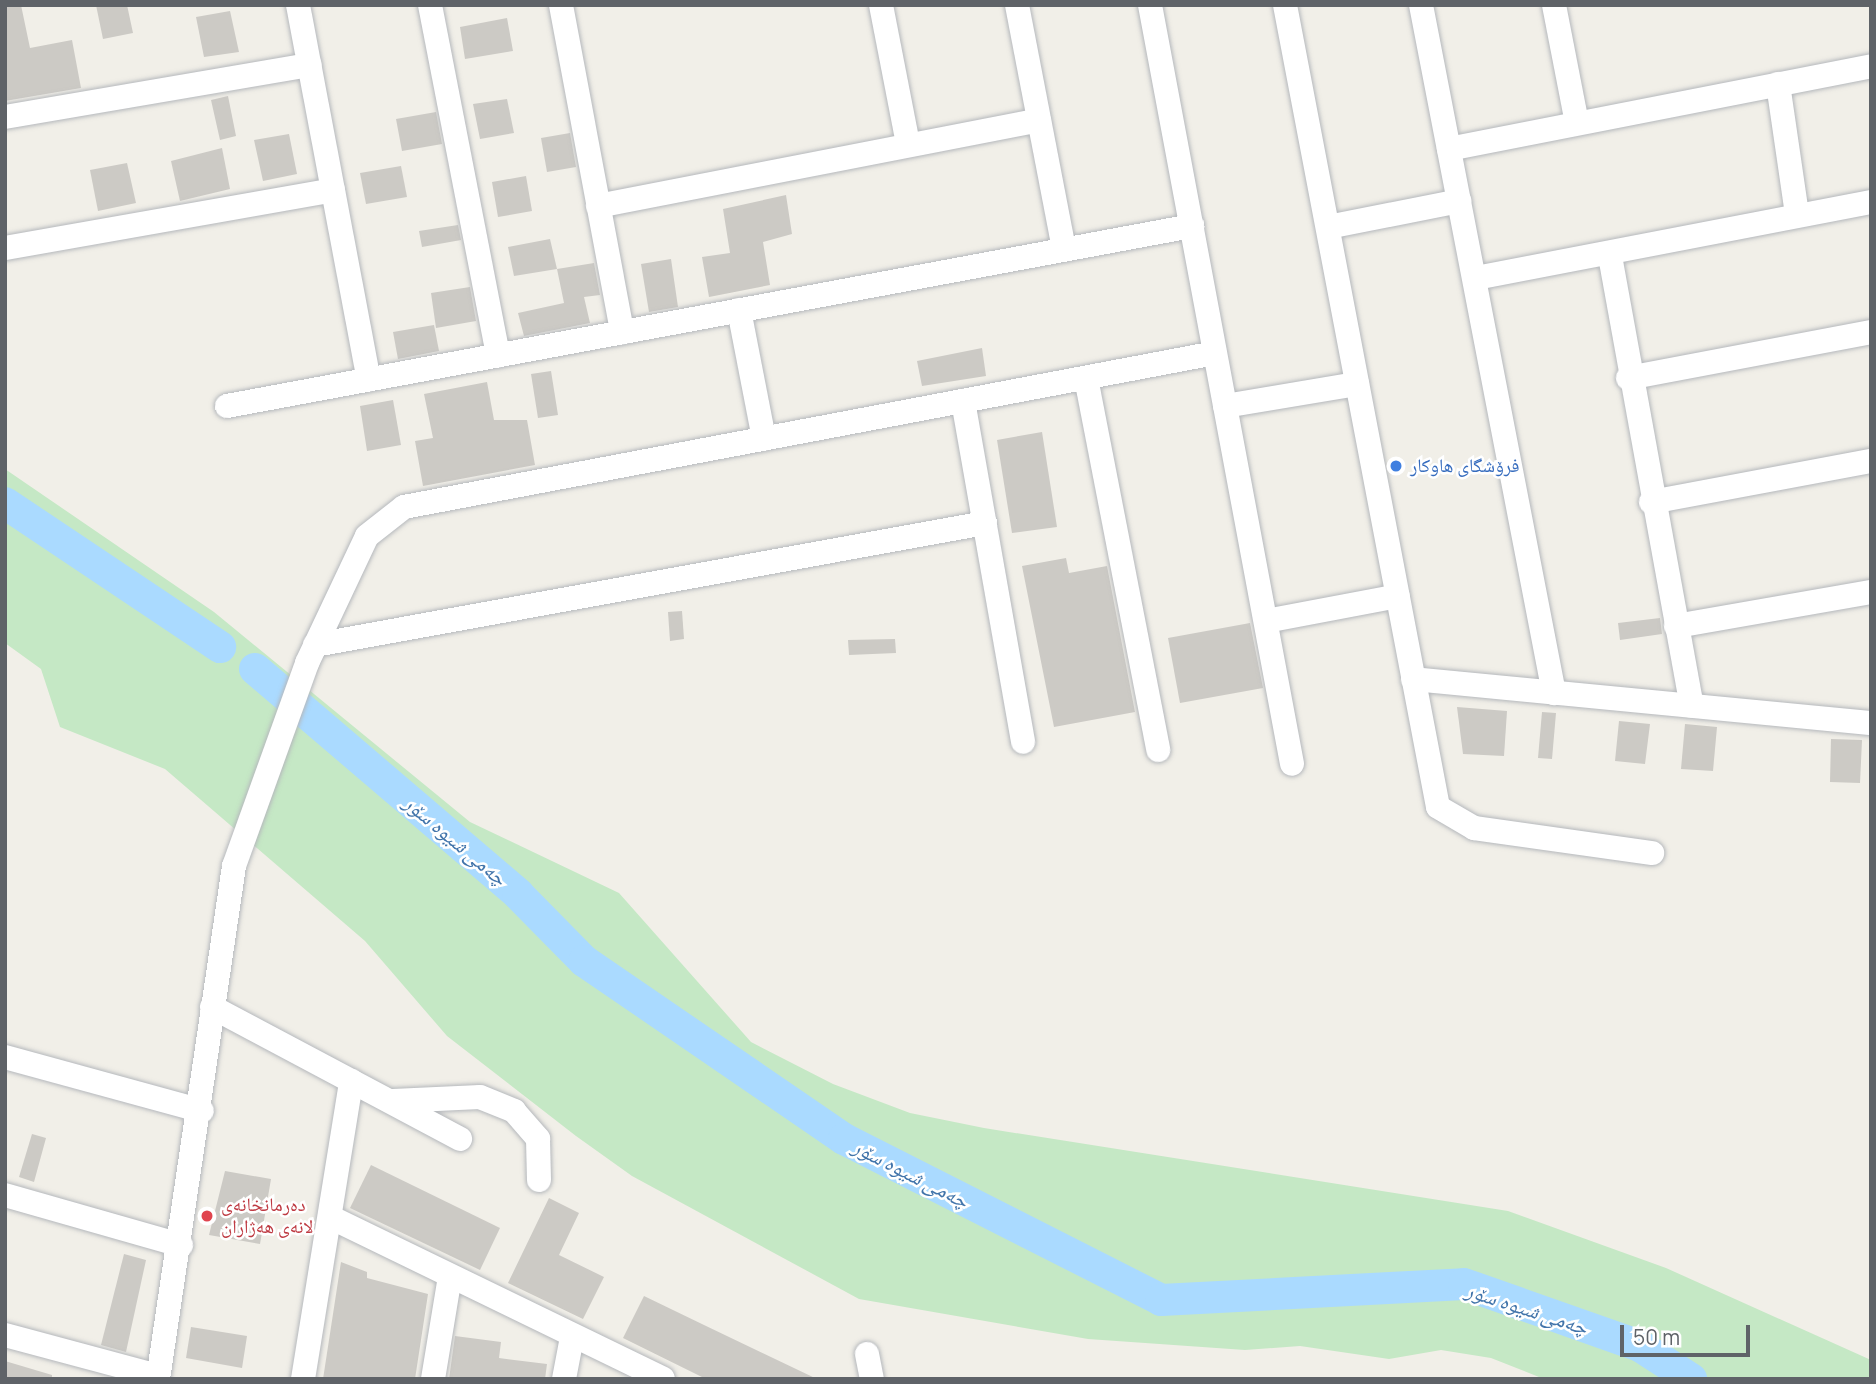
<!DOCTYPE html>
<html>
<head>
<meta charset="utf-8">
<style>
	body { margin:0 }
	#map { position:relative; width:1876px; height:1384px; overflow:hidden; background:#f1efe8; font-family:Manrope,"Noto Naskh Arabic",sans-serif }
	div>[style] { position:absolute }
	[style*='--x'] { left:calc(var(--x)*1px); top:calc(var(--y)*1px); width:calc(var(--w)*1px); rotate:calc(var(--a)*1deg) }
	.green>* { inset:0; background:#c5e8c5 }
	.river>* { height:32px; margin:-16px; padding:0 16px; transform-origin:16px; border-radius:16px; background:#aadaff }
	.building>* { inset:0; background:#cccac5 }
	.roads { filter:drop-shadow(0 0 2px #b5b8bc) drop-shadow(0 0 2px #b5b8bc) }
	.minor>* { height:24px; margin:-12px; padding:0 12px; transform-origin:12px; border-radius:12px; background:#fff }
	.dots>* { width:19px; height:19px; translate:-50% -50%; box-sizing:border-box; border:4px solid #fff; border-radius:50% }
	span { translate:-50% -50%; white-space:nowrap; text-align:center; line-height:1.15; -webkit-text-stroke:5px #fff; paint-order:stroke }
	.shop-label { font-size:19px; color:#366cbe }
	.left { translate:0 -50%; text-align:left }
	.health-label { font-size:19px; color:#be3a42 }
	.water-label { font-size:21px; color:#4174aa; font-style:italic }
	.frame { position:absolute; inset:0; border:7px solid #5f6368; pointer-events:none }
	.scale { position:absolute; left:1620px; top:1325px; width:130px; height:32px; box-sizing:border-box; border:4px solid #5f6368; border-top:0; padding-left:9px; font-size:21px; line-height:24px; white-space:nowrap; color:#5f6368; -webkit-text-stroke:5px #fff; paint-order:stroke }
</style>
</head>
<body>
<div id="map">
	<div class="green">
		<i style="clip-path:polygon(5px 469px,214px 612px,470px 822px,619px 893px,751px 1042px,833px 1084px,910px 1113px,984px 1128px,1508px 1211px,1666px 1268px,1871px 1360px,1871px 1379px,1544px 1379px,1491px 1358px,1441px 1350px,1389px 1359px,1300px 1346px,1245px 1350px,1088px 1339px,859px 1299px,632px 1176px,576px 1136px,447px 1036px,365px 941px,165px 769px,60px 727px,41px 669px,5px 643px)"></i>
	</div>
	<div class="river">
		<i style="--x:5;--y:503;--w:259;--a:33.8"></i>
		<i style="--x:255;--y:669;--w:346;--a:40.5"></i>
		<i style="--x:518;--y:894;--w:94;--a:45.4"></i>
		<i style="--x:584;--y:961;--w:315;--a:34.4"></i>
		<i style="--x:844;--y:1139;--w:356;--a:26.9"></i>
		<i style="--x:1161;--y:1300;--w:303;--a:-3"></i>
		<i style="--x:1464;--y:1284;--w:187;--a:19.4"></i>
		<i style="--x:1640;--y:1346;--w:61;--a:32.9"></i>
	</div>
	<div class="building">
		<i style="clip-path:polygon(21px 5px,30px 48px,72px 40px,81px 88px,5px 101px,5px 7px)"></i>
		<i style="clip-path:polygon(96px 5px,127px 5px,133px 33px,103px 39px)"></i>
		<i style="clip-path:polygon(230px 11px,239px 52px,204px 57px,196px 17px)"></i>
		<i style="clip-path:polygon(507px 18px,513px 51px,465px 59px,460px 27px)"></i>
		<i style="clip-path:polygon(228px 96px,236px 136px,220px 140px,211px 100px)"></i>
		<i style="clip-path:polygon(507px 99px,514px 133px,480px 139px,473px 104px)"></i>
		<i style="clip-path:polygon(436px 112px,442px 144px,402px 151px,396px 119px)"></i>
		<i style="clip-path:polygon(570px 133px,576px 167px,547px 172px,541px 138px)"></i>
		<i style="clip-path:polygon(289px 134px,297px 174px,263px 181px,254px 140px)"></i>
		<i style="clip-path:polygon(222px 148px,230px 189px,180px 201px,171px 161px)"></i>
		<i style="clip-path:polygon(127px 163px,136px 203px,98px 211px,90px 170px)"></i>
		<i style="clip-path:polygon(401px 166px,407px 197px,366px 204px,360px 173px)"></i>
		<i style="clip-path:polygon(526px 176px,532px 211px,498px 217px,492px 182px)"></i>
		<i style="clip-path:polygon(786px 195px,792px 234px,763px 242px,770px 285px,709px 297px,702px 257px,730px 253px,723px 209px)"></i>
		<i style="clip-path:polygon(458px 225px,461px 240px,422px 247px,419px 231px)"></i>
		<i style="clip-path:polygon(550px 239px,557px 269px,514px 276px,508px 247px)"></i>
		<i style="clip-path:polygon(671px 259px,678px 307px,649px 312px,641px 264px)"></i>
		<i style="clip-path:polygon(594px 263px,600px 295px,584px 297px,590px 323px,524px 336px,518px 313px,564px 303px,557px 269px)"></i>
		<i style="clip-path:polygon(470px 287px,476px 321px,436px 328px,431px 293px)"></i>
		<i style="clip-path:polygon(434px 325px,439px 351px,398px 359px,393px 332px)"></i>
		<i style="clip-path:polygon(982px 348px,986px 376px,922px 386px,917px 361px)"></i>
		<i style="clip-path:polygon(551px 371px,558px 415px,538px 418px,531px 374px)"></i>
		<i style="clip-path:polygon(487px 382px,494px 420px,527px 420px,535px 465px,423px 486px,415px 441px,433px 438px,424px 394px)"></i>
		<i style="clip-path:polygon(393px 400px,401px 445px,367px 451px,360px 406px)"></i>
		<i style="clip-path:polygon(1042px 432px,1057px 527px,1012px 533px,997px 440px)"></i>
		<i style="clip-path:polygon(1066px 558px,1069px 573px,1107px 566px,1135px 712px,1054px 727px,1022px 566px)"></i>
		<i style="clip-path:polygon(682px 611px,684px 639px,670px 641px,668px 612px)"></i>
		<i style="clip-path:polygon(1660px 618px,1662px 634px,1620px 640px,1618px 623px)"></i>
		<i style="clip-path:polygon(1250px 623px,1263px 688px,1180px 703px,1168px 638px)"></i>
		<i style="clip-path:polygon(895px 639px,896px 653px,849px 655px,848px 640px)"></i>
		<i style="clip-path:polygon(1457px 707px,1507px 711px,1504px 756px,1463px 754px)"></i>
		<i style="clip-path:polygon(1542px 712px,1556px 713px,1552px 759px,1538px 758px)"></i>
		<i style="clip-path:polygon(1619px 721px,1650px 724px,1645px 764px,1615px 761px)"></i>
		<i style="clip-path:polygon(1685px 724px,1717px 727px,1713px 771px,1681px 769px)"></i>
		<i style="clip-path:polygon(1831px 739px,1862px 740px,1860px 783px,1830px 782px)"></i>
		<i style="clip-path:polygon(32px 1134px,46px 1138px,34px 1182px,19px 1177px)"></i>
		<i style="clip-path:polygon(371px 1165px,500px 1228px,480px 1270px,350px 1208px)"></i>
		<i style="clip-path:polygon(225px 1171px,271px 1179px,260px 1244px,209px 1235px)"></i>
		<i style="clip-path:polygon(549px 1198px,579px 1213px,559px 1255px,604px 1277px,583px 1319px,508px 1283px)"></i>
		<i style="clip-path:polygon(124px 1254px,146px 1260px,126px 1352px,101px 1345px)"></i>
		<i style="clip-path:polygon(341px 1262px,367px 1272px,367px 1278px,428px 1294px,415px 1379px,323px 1379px)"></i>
		<i style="clip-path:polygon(644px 1296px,704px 1325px,817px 1379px,706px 1379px,623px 1338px)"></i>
		<i style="clip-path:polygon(191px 1327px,247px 1336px,242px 1368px,186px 1358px)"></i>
		<i style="clip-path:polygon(455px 1336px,501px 1342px,499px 1358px,547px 1364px,545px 1379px,449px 1379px)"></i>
		<i style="clip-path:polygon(5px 1361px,52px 1375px,52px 1379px,5px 1379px)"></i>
	</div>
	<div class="roads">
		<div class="minor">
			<i style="--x:298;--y:5;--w:381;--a:79.3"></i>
			<i style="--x:430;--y:5;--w:357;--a:79"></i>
			<i style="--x:561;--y:5;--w:333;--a:79.4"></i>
			<i style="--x:881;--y:5;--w:142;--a:79"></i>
			<i style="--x:1017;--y:5;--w:249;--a:79.1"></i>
			<i style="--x:1150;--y:5;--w:772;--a:79.4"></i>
			<i style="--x:1285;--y:5;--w:816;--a:79.2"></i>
			<i style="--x:1438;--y:807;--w:42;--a:30.3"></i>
			<i style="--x:1474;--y:828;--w:180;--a:8"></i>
			<i style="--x:1421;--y:5;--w:701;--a:79.06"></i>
			<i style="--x:1554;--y:5;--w:120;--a:79"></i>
			<i style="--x:1778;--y:84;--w:132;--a:81.7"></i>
			<i style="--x:5;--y:117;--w:309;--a:-9.7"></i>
			<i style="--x:1449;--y:149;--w:430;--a:-11.1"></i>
			<i style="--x:598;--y:206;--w:449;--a:-11"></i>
			<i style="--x:1328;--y:227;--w:134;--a:-11.2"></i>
			<i style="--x:5;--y:248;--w:333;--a:-10"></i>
			<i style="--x:1610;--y:256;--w:457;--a:79.7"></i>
			<i style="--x:1476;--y:278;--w:402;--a:-10.9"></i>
			<i style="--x:739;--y:310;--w:131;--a:79"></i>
			<i style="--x:1086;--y:378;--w:379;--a:79"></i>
			<i style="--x:1628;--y:378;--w:247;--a:-10.7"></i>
			<i style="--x:963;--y:401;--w:346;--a:80"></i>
			<i style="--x:227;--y:406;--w:982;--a:-10.57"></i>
			<i style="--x:1225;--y:406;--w:134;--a:-9.5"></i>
			<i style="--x:1651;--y:502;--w:224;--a:-10.6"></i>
			<i style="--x:1266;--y:621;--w:134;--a:-10.7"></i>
			<i style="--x:1676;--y:626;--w:198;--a:-9.9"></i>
			<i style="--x:315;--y:645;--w:681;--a:-10.32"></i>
			<i style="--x:1413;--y:679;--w:460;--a:5.5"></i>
			<i style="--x:212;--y:1007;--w:281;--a:28"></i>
			<i style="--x:5;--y:1057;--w:204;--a:15.3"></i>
			<i style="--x:393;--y:1101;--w:87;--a:-2.6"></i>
			<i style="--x:480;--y:1097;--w:37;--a:22"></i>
			<i style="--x:514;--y:1111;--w:37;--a:49"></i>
			<i style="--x:538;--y:1139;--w:41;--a:88.6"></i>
			<i style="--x:5;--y:1195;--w:183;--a:15.9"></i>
			<i style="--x:330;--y:1217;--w:370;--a:25.9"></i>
			<i style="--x:5;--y:1335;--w:158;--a:15"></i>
			<i style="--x:867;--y:1354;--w:25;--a:79"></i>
			<i style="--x:158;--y:1379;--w:519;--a:-81.57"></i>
			<i style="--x:234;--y:866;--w:216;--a:-70.2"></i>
			<i style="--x:307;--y:663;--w:140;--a:-64.7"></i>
			<i style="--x:367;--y:536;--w:47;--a:-38.1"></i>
			<i style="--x:404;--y:507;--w:825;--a:-10.75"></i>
			<i style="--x:303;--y:1379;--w:302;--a:-80.8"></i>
			<i style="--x:433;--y:1379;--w:104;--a:-80.6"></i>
			<i style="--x:564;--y:1379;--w:43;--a:-79.2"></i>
		</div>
	</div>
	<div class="dots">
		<i style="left:1396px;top:466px;background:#3f7fe0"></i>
		<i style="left:207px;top:1216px;background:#e0444e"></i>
	</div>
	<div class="shop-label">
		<span class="left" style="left:1410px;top:466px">فرۆشگای ھاوکار</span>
	</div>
	<div class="health-label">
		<span class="left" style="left:221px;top:1216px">دەرمانخانەی<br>لانەی هەژاران</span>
	</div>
	<div class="water-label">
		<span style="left:456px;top:840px;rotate:40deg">چەمی شیوە سۆر</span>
		<span style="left:911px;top:1173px;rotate:27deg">چەمی شیوە سۆر</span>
		<span style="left:1527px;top:1308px;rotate:18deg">چەمی شیوە سۆر</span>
	</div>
	<div class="frame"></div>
	<div class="scale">50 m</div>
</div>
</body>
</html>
